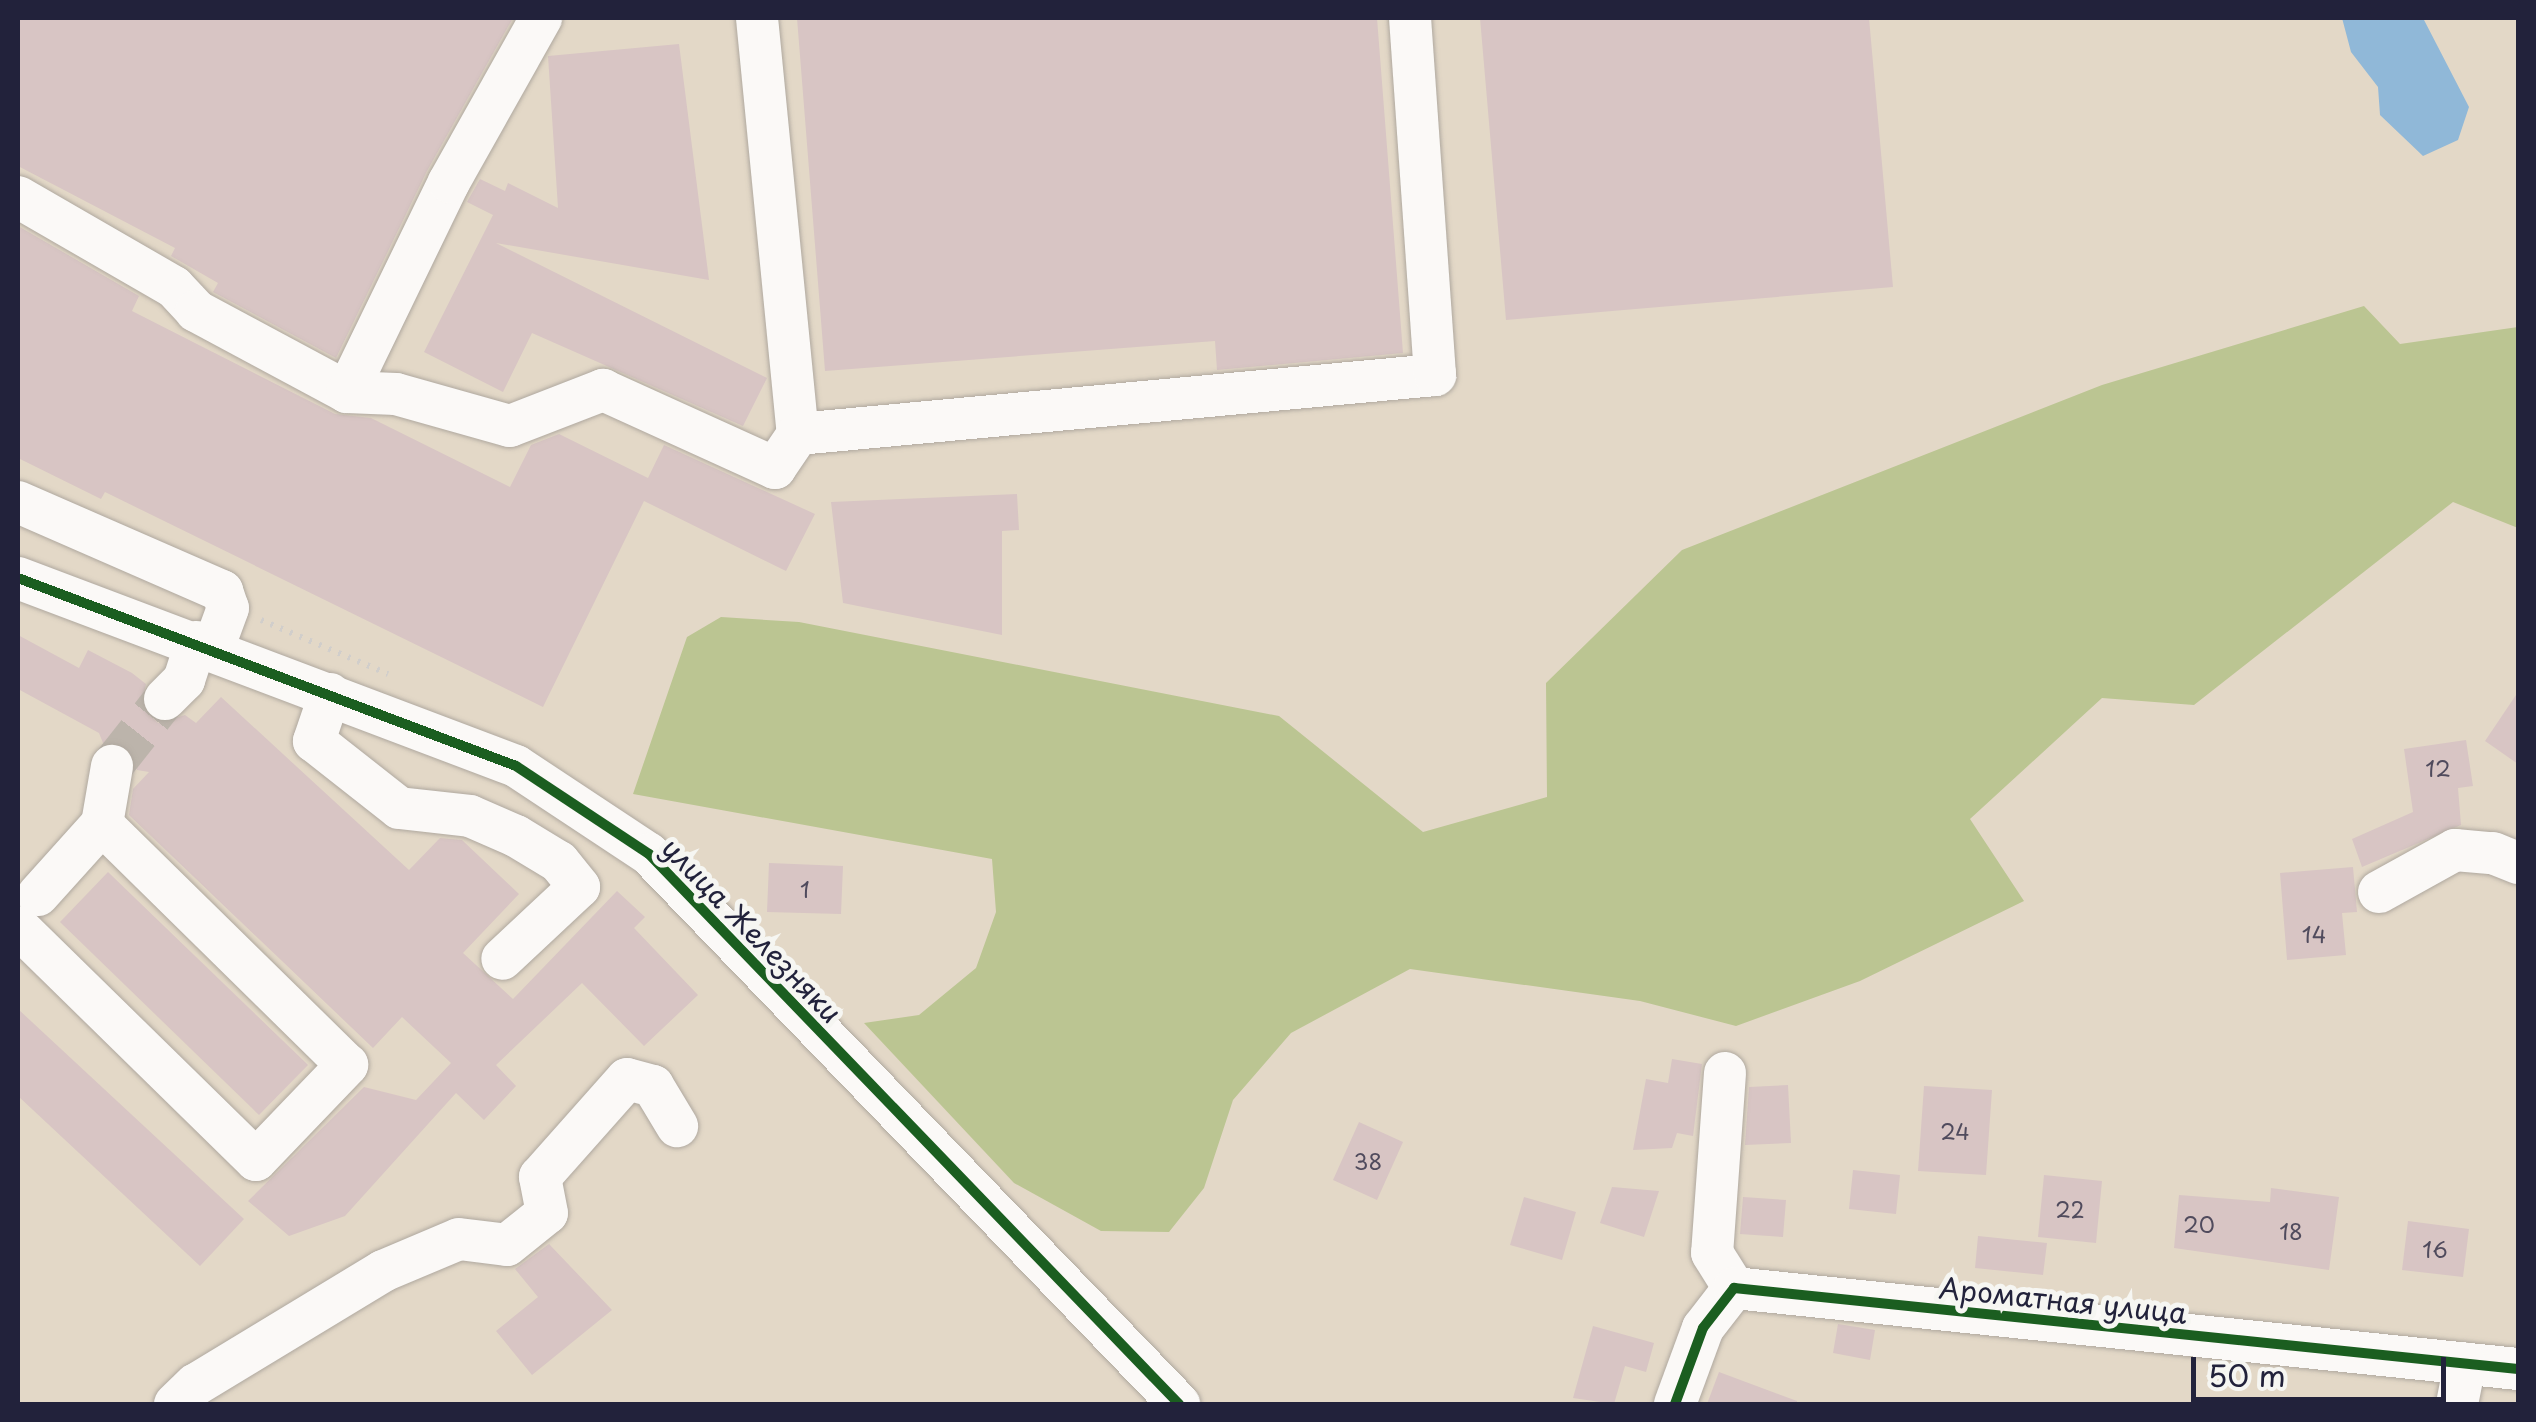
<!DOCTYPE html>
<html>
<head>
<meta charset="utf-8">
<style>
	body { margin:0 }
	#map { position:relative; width:2536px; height:1422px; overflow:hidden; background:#e3d8c7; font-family:"Playpen Sans",sans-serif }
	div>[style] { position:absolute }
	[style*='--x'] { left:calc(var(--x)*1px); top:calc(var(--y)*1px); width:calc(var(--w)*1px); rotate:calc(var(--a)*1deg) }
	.forest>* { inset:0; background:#bbc592 }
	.water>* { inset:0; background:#90b8d8 }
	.building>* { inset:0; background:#d8c5c4 }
	.minor-tunnel>* { height:42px; margin-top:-21px; transform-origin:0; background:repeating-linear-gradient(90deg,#bcb4ab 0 42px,transparent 0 63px) }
	.path>* { height:6px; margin-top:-3px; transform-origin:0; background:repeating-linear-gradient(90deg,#d1cecb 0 2.5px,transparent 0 10.5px) }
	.roads { filter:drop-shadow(0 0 2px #afa89f) drop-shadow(0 0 2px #afa89f) }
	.minor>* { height:42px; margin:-21px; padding:0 21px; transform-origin:21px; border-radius:21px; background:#fbf9f7 }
	.cycleway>* { height:10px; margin:-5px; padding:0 5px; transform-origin:5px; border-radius:5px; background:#1b5e20 }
	span { translate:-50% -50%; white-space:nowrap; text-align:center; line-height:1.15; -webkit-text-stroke:10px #f6f6f2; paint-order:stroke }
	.number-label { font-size:22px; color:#504b5d }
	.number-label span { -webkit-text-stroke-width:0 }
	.street-label { font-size:28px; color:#22223b }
	.frame { position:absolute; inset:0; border:20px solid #22223b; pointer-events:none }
	.scale { position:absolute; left:2191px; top:1357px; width:255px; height:45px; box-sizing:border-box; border:5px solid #22223b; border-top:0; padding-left:12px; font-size:30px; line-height:35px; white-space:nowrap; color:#22223b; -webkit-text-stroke:8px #f6f6f2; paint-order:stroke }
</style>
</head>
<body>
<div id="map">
	<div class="forest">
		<i style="clip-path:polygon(2364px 306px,2400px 344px,2518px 327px,2518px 528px,2453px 502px,2194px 705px,2102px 698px,1970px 819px,2024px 901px,1860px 981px,1736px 1026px,1640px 1001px,1410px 969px,1291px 1033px,1233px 1100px,1204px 1188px,1169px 1232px,1101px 1231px,1014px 1183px,864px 1023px,919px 1015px,976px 968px,996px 912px,992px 859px,633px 794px,687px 637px,721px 617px,799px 622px,1279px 716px,1423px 832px,1547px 797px,1546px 683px,1682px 550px,2102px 385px)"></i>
	</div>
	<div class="water">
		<i style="clip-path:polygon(2342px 18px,2423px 18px,2469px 107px,2458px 140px,2423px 156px,2380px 115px,2378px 87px,2351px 52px)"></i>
	</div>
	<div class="building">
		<i style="clip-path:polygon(18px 18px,513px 18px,427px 171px,336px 358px,213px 292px,218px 283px,171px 256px,175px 248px,18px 166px)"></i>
		<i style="clip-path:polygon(797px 18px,1377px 18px,1403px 353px,1217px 370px,1215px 341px,825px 371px)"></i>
		<i style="clip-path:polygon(1480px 18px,1869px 18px,1893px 287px,1506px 320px)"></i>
		<i style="clip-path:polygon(679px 44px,709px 280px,496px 243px,767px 378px,743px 426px,532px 333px,503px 392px,424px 352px,493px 215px,467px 202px,480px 179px,505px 191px,508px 183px,558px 208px,548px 56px)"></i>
		<i style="clip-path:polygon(18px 226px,139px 296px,132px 311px,335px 414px,371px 418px,510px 487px,531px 445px,559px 434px,648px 478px,664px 445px,815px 514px,786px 571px,644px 501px,543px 707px,105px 492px,101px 499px,18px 458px)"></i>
		<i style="clip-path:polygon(1017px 494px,1019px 530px,1002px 531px,1002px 635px,843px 603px,831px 502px)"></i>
		<i style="clip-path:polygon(18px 635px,79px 668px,88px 650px,132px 673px,146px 684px,141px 706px,158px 723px,185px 715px,196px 723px,221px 697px,409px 870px,440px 838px,462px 840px,519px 894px,463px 953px,513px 999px,617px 891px,645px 917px,634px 928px,698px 995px,644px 1046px,582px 983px,496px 1065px,516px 1086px,484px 1120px,456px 1093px,345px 1216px,289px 1236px,248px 1201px,364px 1087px,416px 1100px,451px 1063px,402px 1017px,373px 1048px,129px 815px,133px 789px,149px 772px,137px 770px,127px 746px,103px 743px,99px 733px,18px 689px)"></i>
		<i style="clip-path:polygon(2518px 692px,2518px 764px,2485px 741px)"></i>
		<i style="clip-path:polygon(2466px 740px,2473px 786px,2458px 788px,2461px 825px,2362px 867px,2352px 839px,2413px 812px,2404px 749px)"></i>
		<i style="clip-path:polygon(769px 863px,843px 866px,841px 914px,767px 912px)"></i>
		<i style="clip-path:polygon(2353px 867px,2357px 912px,2342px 913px,2346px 955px,2287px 960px,2280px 873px)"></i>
		<i style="clip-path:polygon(108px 872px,308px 1065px,259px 1115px,60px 922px)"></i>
		<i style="clip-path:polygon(18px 1009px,244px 1219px,200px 1266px,18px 1096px)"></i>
		<i style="clip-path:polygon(1672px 1059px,1702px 1064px,1693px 1136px,1677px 1133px,1672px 1148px,1633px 1150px,1646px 1079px,1668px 1083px)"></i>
		<i style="clip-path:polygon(1788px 1085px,1791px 1143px,1745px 1145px,1749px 1087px)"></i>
		<i style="clip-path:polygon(1924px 1086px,1992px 1090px,1986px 1175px,1918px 1171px)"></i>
		<i style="clip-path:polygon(1359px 1122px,1403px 1142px,1377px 1200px,1333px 1180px)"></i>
		<i style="clip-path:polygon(1853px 1170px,1900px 1175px,1896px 1214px,1849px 1209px)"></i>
		<i style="clip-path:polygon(2044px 1175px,2102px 1181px,2096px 1243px,2038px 1237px)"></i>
		<i style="clip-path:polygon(1612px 1187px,1659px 1191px,1644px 1237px,1600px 1223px)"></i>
		<i style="clip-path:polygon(2271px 1188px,2339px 1197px,2329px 1270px,2174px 1248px,2179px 1195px,2270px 1202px)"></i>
		<i style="clip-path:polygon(1524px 1197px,1576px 1212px,1562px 1260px,1510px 1245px)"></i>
		<i style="clip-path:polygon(1743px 1197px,1786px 1200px,1783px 1237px,1740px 1234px)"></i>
		<i style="clip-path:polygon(2408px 1221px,2469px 1229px,2463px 1277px,2402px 1270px)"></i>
		<i style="clip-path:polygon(1978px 1236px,2047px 1243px,2043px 1275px,1975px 1268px)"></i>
		<i style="clip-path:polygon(549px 1244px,612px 1310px,532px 1375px,496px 1331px,538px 1297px,515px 1269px)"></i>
		<i style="clip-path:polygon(1838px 1324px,1875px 1330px,1870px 1360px,1833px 1353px)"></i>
		<i style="clip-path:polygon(1593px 1326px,1654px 1343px,1646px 1372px,1625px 1366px,1614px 1404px,1573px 1398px)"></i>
		<i style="clip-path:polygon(1719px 1372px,1797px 1401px,1797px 1404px,1707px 1404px)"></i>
	</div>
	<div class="minor-tunnel">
		<i style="--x:112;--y:766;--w:85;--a:-51.7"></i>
	</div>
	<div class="path">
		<i style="--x:261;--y:620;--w:138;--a:23"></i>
	</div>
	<div class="roads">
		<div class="minor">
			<i style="--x:757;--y:18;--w:418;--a:84.4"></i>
			<i style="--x:798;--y:434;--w:640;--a:-5.29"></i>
			<i style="--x:1435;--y:375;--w:358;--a:-94"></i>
			<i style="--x:18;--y:197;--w:180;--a:30"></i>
			<i style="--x:174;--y:287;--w:33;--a:47"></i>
			<i style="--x:196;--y:311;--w:171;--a:28.2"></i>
			<i style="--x:347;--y:392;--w:233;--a:-64.1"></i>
			<i style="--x:449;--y:182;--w:188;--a:-60.7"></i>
			<i style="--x:347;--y:392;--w:49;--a:2.3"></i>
			<i style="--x:396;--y:394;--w:118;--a:15.7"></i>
			<i style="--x:510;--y:426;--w:100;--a:-21.2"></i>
			<i style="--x:603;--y:390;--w:189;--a:24.4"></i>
			<i style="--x:775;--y:468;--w:41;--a:-55.9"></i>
			<i style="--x:18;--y:502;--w:223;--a:23.6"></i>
			<i style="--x:222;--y:591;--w:18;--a:71"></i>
			<i style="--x:228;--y:608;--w:44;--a:110.1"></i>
			<i style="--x:18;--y:578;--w:532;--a:20.68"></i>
			<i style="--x:516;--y:766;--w:159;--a:33.5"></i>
			<i style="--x:649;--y:854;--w:764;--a:46.06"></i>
			<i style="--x:330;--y:694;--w:50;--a:108.8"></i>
			<i style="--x:314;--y:741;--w:108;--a:38.2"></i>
			<i style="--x:399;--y:808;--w:71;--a:6.4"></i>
			<i style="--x:470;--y:816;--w:50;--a:23.5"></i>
			<i style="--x:516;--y:836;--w:50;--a:31.2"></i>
			<i style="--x:559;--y:862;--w:32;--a:51"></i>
			<i style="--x:579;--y:887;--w:105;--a:136.9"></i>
			<i style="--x:165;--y:699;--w:27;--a:-45"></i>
			<i style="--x:184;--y:680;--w:40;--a:-72"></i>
			<i style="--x:2379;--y:892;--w:87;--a:-28.9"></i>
			<i style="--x:2455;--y:850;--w:38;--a:5"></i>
			<i style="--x:2493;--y:853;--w:27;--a:22"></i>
			<i style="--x:38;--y:895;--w:96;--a:-48"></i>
			<i style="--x:102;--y:824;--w:59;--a:-80.2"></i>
			<i style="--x:18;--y:927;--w:333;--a:44.4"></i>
			<i style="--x:256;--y:1160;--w:132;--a:-46.2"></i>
			<i style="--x:347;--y:1065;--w:344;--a:-135.5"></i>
			<i style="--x:1725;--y:1073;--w:180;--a:94.1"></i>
			<i style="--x:1712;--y:1253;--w:41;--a:57.8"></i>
			<i style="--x:175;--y:1404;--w:28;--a:-44"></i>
			<i style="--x:195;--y:1385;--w:220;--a:-31.2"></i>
			<i style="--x:383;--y:1271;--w:82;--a:-22.8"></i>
			<i style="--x:459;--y:1239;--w:48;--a:7.1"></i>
			<i style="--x:507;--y:1245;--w:51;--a:-38.7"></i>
			<i style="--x:547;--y:1213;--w:37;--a:-101"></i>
			<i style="--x:540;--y:1177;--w:131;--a:-48.4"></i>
			<i style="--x:627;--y:1079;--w:27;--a:15"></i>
			<i style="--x:653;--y:1086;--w:47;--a:59"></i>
			<i style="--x:1675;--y:1404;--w:81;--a:-69.8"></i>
			<i style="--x:1703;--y:1328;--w:51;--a:-52.2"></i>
			<i style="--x:1734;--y:1288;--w:788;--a:5.9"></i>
			<i style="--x:2457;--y:1404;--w:41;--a:-78.7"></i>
		</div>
	</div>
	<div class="cycleway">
		<i style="--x:18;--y:578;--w:532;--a:20.68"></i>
		<i style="--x:516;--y:766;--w:159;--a:33.5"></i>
		<i style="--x:649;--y:854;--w:764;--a:46.06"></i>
		<i style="--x:1675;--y:1404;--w:81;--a:-69.8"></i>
		<i style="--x:1703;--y:1328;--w:51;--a:-52.2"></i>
		<i style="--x:1734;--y:1288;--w:788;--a:5.9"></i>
	</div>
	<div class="number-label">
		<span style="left:2438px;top:768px">12</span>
		<span style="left:805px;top:889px">1</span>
		<span style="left:2314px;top:934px">14</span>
		<span style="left:1955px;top:1131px">24</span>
		<span style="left:1368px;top:1161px">38</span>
		<span style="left:2070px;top:1209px">22</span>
		<span style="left:2199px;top:1224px">20</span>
		<span style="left:2291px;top:1231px">18</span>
		<span style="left:2435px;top:1249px">16</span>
	</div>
	<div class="street-label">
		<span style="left:752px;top:930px;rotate:46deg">улица Железняки</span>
		<span style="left:2063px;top:1300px;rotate:6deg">Ароматная улица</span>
	</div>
	<div class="frame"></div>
	<div class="scale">50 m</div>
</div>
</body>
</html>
